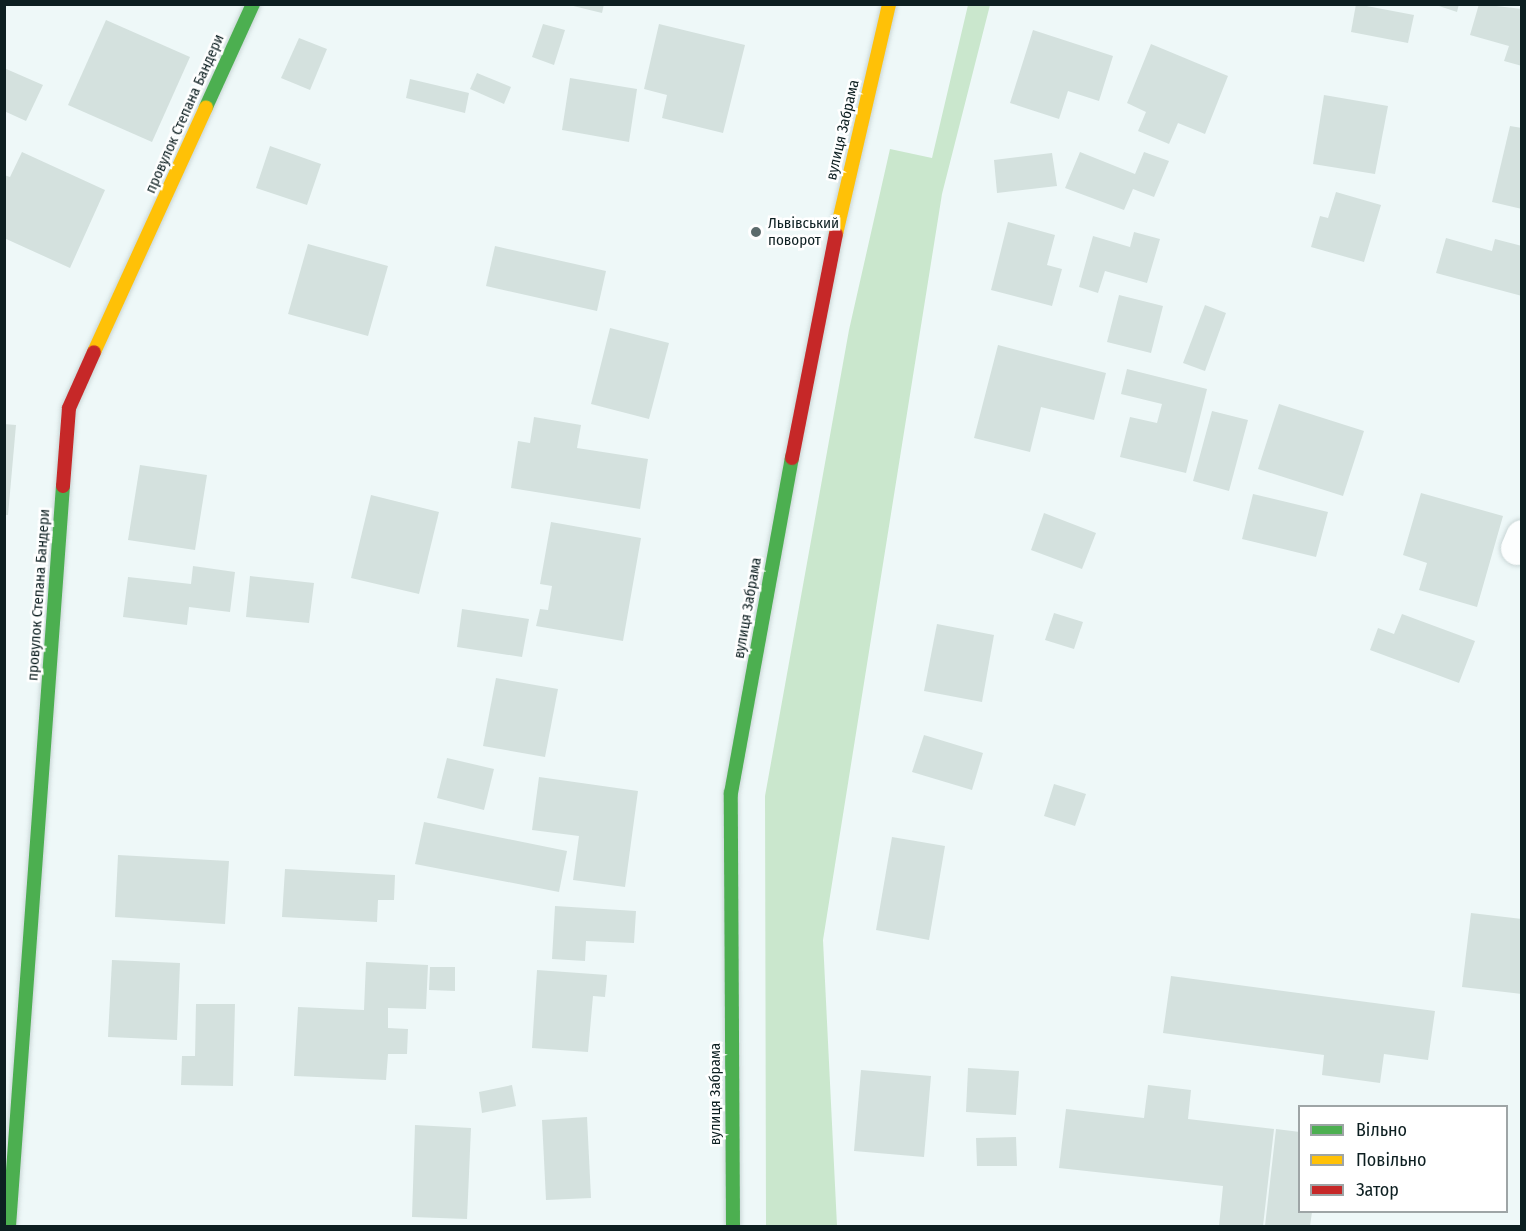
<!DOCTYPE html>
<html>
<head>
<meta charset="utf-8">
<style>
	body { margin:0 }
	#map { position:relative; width:1526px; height:1231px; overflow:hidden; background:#eef8f8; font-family:"Fira Sans Condensed",sans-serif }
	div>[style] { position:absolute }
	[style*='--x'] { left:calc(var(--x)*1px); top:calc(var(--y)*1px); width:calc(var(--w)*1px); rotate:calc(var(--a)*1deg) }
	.green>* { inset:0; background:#cae7cd }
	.building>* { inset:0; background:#d4e1de }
	.roads { filter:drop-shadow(0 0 2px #c8d5d5) drop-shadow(0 0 2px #c8d5d5) }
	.street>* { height:33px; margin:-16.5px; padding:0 16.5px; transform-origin:16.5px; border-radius:16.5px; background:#fcfefe }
	.fast>* { height:14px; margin:-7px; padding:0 7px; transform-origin:7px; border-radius:7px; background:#4caf50 }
	.slow>* { height:14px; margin:-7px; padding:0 7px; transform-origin:7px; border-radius:7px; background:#ffc107 }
	.jam>* { height:14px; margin:-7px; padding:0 7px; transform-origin:7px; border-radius:7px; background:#c62828 }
	.dots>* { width:16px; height:16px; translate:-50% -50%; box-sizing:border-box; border:3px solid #fff; border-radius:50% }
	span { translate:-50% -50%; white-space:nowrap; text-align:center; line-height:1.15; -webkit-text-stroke:5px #fff; paint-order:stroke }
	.street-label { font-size:15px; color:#0d1f21 }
	.poi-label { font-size:15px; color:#0d1f21 }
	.left { translate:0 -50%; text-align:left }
	.frame { position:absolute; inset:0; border:6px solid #0d1f21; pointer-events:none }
	.legend { position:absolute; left:1298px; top:1105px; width:210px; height:108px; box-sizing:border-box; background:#fff; border:2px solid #9ea5a6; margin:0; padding:8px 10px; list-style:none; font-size:18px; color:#0d1f21 }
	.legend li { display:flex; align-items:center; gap:12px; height:30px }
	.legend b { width:30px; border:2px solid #9ea5a6 }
</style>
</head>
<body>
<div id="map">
	<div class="green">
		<i style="clip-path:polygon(968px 5px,990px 5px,942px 194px,823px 940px,837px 1226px,766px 1226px,765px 796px,849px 330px,890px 149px,932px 158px)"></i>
	</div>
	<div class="building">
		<i style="clip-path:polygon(565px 4px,604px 4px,602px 13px)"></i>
		<i style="clip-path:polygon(1356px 4px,1414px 15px,1408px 43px,1351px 32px)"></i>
		<i style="clip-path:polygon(1433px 4px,1459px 4px,1457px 12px)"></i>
		<i style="clip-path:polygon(1479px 4px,1522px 9px,1522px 66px,1504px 61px,1509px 46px,1470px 35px)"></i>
		<i style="clip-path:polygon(106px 20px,190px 57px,152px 142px,68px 105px)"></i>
		<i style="clip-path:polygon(543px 24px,565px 30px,554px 65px,532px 57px)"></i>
		<i style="clip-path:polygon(659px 24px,745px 45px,723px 133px,662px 118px,667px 95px,644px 89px)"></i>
		<i style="clip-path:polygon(1033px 30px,1113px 56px,1099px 101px,1068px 91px,1059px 119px,1010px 103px)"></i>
		<i style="clip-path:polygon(299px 38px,327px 49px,310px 90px,281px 78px)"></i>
		<i style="clip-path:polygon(1151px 44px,1228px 76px,1205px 134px,1178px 123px,1169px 144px,1138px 131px,1146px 112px,1127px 103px)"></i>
		<i style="clip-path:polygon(4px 68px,43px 85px,26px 121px,4px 111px)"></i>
		<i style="clip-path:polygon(477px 73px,511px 87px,504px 104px,470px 89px)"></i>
		<i style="clip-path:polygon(570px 78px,637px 89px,629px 142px,562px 130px)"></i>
		<i style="clip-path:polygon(410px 79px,469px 93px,465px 113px,406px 98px)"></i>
		<i style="clip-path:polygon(1324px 95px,1388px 106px,1375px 174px,1313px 164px)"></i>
		<i style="clip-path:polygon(1510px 126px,1522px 128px,1522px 209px,1492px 202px)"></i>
		<i style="clip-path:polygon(270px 146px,321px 164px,307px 205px,256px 188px)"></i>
		<i style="clip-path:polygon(22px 152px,105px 190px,70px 268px,4px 238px,4px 175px,10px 177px)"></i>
		<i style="clip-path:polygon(1080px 152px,1135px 174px,1144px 152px,1169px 161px,1154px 197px,1133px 189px,1124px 210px,1065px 188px)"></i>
		<i style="clip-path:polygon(1052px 153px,1057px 186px,997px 193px,994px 160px)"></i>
		<i style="clip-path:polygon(1336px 192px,1381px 205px,1364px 262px,1311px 247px,1320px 216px,1328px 218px)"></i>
		<i style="clip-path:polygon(1008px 222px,1055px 235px,1047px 265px,1062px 269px,1052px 306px,991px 290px)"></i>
		<i style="clip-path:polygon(1134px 232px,1160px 239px,1147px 283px,1105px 271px,1098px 293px,1079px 287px,1093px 236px,1130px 247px)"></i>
		<i style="clip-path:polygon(1446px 238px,1492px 251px,1495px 239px,1522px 246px,1522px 296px,1436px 273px)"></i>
		<i style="clip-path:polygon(308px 244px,388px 266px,368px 336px,288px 314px)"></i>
		<i style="clip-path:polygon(495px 246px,606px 271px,597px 311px,486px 286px)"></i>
		<i style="clip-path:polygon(1119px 295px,1163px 306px,1151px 353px,1107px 342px)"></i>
		<i style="clip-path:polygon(1205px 305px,1226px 313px,1205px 371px,1183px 363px)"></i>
		<i style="clip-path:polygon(610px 328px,669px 343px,649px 419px,591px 404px)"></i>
		<i style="clip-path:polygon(998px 345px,1106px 373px,1094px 420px,1041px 407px,1030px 452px,974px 438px)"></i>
		<i style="clip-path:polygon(1127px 369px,1207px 389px,1186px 473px,1120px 457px,1130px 417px,1157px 423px,1162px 404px,1121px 394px)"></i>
		<i style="clip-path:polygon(1279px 404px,1364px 431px,1343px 496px,1258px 469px)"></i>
		<i style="clip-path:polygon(1212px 411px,1248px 420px,1229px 491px,1193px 481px)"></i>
		<i style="clip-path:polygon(534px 417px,581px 425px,577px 448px,648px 459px,640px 509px,511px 488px,518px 441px,530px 443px)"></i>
		<i style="clip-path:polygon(4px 424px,16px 425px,8px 515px,4px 515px)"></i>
		<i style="clip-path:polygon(140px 465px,207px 475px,195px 550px,128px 540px)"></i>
		<i style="clip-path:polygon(1421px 493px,1503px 516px,1477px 607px,1419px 590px,1427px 563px,1403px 555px)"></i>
		<i style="clip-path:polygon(1253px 494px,1328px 512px,1316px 557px,1242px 539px)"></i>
		<i style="clip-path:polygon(371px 495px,439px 512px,419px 594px,351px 578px)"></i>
		<i style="clip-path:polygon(1044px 513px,1096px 533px,1082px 569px,1031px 550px)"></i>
		<i style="clip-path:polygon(551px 522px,641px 538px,623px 641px,536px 626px,540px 609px,548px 610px,552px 586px,540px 584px)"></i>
		<i style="clip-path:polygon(193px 566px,235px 572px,230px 612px,189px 607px,187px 625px,123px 617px,128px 577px,191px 584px)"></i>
		<i style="clip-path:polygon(250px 576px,314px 583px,309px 623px,246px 617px)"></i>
		<i style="clip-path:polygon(462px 609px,529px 619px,522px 657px,457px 647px)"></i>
		<i style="clip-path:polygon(1054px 613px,1083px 622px,1074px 649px,1045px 640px)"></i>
		<i style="clip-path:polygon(1402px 614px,1475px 641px,1459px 683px,1370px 650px,1378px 628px,1394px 634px)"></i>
		<i style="clip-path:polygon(937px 624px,994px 635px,982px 702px,924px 691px)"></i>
		<i style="clip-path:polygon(496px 678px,558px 689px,545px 757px,483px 746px)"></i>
		<i style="clip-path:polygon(924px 735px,983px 753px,972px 790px,912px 772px)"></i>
		<i style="clip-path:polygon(447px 758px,494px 769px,484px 810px,437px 798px)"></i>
		<i style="clip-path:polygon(539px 777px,638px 791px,625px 887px,573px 880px,579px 836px,532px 830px)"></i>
		<i style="clip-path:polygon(1054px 784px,1086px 794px,1075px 826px,1044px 816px)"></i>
		<i style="clip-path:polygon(424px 822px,567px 851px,559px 892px,415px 864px)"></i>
		<i style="clip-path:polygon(892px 837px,945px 846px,929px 940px,876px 930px)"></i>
		<i style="clip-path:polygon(118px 855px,229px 861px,225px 924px,115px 917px)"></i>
		<i style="clip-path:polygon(285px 869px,395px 875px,394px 900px,378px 900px,377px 922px,282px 917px)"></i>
		<i style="clip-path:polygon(555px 906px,636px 911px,634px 943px,586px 941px,585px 961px,552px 959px)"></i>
		<i style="clip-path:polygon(1471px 913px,1522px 919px,1522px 994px,1462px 987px)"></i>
		<i style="clip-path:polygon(112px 960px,180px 963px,177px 1040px,108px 1037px)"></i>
		<i style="clip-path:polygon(366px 962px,428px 965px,426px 1009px,388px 1008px,388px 1028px,408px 1029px,407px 1054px,388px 1054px,386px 1080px,294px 1076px,298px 1007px,364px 1010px)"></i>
		<i style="clip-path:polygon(430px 967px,455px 967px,455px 991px,429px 990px)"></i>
		<i style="clip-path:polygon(537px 970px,607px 975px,605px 997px,593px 996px,588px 1052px,532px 1048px)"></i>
		<i style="clip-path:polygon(1171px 976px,1435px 1011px,1428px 1060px,1384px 1054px,1380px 1083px,1322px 1075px,1324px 1055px,1163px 1033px)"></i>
		<i style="clip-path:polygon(196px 1004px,235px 1004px,233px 1086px,181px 1085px,182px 1056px,195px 1056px)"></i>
		<i style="clip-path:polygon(968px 1068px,1019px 1071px,1016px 1115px,966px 1112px)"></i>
		<i style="clip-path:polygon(861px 1070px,931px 1076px,924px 1157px,854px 1151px)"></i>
		<i style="clip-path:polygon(512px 1085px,516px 1106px,482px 1113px,479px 1092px)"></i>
		<i style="clip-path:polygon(1148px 1085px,1191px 1090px,1188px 1119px,1274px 1129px,1263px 1226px,1219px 1226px,1223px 1186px,1059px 1168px,1066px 1109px,1144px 1118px)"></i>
		<i style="clip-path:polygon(587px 1117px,591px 1198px,546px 1200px,542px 1120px)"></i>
		<i style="clip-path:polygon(415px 1125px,471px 1128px,467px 1219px,412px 1217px)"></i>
		<i style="clip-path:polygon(1276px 1129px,1300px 1132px,1300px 1212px,1312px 1212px,1310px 1226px,1265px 1226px)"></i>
		<i style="clip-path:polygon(1016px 1137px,1017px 1166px,977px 1166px,976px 1138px)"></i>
	</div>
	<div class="roads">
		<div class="street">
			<i style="--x:1517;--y:548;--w:13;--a:-67"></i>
		</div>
		<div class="fast">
			<i style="--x:206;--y:107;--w:113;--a:-65.5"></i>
			<i style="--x:9;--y:1226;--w:742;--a:-85.83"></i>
			<i style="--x:733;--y:1226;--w:433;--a:-90.3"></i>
			<i style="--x:731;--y:793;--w:341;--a:-79.7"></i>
		</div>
		<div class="slow">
			<i style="--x:836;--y:234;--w:236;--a:-77"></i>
			<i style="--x:94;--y:352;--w:269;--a:-65.4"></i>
		</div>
		<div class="jam">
			<i style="--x:792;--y:458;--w:228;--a:-78.9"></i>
			<i style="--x:63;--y:486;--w:78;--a:-85.6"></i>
			<i style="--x:69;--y:408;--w:61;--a:-65.9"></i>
		</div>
	</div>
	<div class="dots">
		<i style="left:756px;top:232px;background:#5c6b6c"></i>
	</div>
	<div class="street-label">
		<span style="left:185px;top:114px;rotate:-66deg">провулок Степана Бандери</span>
		<span style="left:843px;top:130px;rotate:-77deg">вулиця Забрама</span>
		<span style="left:39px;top:595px;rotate:-86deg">провулок Степана Бандери</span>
		<span style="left:748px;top:608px;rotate:-80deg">вулиця Забрама</span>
		<span style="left:716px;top:1094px;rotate:-90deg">вулиця Забрама</span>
	</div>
	<div class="poi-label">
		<span class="left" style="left:768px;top:232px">Львівський<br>поворот</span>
	</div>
	<div class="frame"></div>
	<ul class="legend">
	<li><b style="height:8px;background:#4caf50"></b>Вільно</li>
	<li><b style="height:8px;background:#ffc107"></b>Повільно</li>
	<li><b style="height:8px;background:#c62828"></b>Затор</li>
	</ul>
</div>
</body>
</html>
